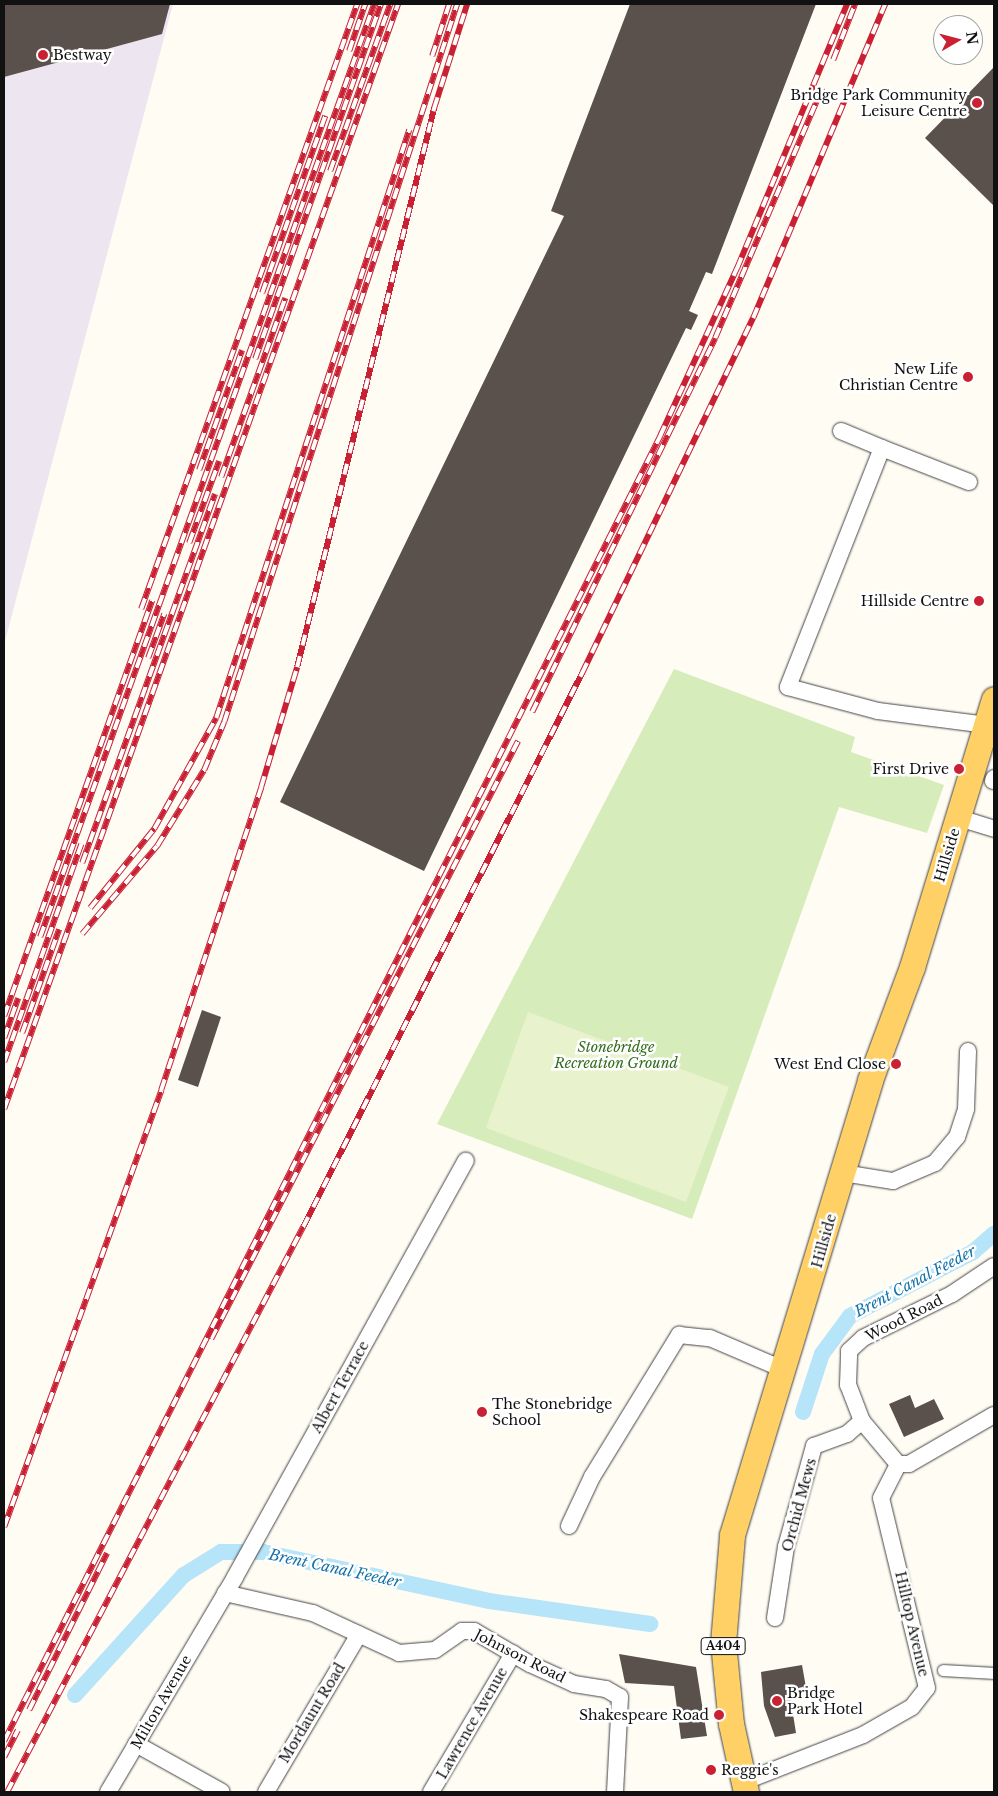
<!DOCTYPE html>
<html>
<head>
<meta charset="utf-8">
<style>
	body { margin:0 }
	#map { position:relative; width:998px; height:1796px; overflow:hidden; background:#fffcf4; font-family:"Libre Baskerville",serif }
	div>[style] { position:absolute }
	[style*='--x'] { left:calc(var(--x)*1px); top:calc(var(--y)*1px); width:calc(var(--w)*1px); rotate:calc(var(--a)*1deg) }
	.industrial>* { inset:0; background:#ede5ef }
	.green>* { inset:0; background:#d7ecbb }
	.pitch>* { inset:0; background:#e8f3cd }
	.canal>* { height:16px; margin:-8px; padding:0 8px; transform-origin:8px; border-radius:8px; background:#b6e4f9 }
	.building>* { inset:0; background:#5a514c }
	.roads { filter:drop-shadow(0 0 1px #444) drop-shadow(0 0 1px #444) }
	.pedestrian>* { height:11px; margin:-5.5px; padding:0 5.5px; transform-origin:5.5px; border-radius:5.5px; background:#fff }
	.minor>* { height:16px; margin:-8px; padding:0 8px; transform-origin:8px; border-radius:8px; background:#fff }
	.primary>* { height:25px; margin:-12.5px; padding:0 12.5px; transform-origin:12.5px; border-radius:12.5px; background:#fed065 }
	.rail>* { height:5.5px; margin-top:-2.75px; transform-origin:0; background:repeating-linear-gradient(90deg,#fff 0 11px,#c92133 0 22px); box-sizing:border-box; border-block:1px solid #c92133 }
	.dots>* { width:14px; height:14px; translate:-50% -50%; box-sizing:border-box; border:2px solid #fff; border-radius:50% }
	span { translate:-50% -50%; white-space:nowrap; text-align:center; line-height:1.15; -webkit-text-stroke:5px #fff; paint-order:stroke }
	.shield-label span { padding:1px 4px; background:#fff; border:1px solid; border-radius:4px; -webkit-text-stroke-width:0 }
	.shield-label { font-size:12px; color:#111; font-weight:700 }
	.poi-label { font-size:14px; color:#111 }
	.left { translate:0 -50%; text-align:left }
	.right { translate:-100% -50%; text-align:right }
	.street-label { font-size:14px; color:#111 }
	.park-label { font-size:14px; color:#326d1c; font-style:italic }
	.water-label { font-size:15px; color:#1271aa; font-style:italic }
	.frame { position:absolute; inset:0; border:5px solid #111; pointer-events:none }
	.north { position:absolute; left:933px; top:15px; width:50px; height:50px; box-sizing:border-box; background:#fff; border:1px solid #a0a0a0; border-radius:50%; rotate:82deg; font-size:14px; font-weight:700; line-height:20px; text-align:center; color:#111 }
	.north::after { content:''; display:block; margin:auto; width:18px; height:22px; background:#c92133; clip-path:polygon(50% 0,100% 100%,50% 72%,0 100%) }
</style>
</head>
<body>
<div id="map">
	<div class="industrial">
		<i style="clip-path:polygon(4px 4px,173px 4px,4px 645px)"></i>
	</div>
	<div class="green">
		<i style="clip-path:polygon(674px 669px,855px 737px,851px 752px,944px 785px,927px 833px,839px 807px,692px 1219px,437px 1124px)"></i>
	</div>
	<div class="pitch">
		<i style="clip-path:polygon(528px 1012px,729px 1087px,686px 1202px,486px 1128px)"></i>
	</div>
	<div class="canal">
		<i style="--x:803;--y:1412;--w:61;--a:-71.9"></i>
		<i style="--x:822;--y:1354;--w:47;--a:-53.6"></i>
		<i style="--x:850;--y:1316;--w:139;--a:-27.5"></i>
		<i style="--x:973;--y:1252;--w:28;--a:-41"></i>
		<i style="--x:75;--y:1695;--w:162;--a:-47.8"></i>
		<i style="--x:184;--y:1575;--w:44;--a:-31.9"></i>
		<i style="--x:221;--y:1552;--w:42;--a:0"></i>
		<i style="--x:263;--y:1552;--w:231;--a:12.2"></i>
		<i style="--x:489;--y:1601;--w:163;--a:8.1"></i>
	</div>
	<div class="building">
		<i style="clip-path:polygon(4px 4px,170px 4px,162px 34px,4px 77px)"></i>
		<i style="clip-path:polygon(630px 4px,816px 4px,712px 274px,706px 272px,689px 311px,698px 315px,691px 330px,686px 328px,424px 871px,280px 802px,564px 216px,551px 211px)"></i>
		<i style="clip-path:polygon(994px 67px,994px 206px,925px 138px)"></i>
		<i style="clip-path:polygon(202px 1010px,221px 1017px,198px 1087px,178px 1080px)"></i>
		<i style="clip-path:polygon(910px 1395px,915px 1408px,934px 1399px,944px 1419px,904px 1437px,889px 1404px)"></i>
		<i style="clip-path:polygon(619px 1654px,696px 1667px,707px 1736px,681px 1739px,674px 1686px,625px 1683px)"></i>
		<i style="clip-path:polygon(802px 1665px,807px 1693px,790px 1695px,796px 1733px,775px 1737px,764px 1706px,761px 1672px)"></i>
	</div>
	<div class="roads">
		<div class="pedestrian">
			<i style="--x:943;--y:1670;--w:51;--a:3.4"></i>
		</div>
		<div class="minor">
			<i style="--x:841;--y:431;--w:44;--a:22.5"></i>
			<i style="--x:969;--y:482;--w:93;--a:-158.7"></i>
			<i style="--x:882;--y:448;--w:257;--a:111.5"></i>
			<i style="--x:788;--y:687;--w:93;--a:14.9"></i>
			<i style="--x:878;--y:711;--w:110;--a:7.3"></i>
			<i style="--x:993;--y:781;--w:3;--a:-72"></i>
			<i style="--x:959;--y:818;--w:37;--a:17"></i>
			<i style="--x:843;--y:1173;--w:51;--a:9.1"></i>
			<i style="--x:893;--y:1181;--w:46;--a:-23.2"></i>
			<i style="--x:935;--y:1163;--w:34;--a:-50"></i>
			<i style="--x:957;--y:1137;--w:29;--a:-72"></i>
			<i style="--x:966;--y:1109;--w:58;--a:-88"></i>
			<i style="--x:898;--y:1464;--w:56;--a:-129.9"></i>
			<i style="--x:862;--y:1421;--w:39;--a:-111"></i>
			<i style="--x:848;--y:1385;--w:34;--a:-88"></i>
			<i style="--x:849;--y:1351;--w:19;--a:-43"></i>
			<i style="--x:863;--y:1338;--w:99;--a:-26.3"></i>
			<i style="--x:952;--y:1294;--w:50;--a:-33.7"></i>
			<i style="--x:898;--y:1464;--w:11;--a:0"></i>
			<i style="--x:909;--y:1464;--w:98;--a:-30"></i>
			<i style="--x:569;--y:1526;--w:54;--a:-64.9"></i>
			<i style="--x:592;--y:1477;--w:167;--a:-58.5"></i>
			<i style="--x:679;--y:1335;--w:31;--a:6"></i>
			<i style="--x:710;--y:1338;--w:82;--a:23.1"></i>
			<i style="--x:225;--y:1593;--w:90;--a:12.8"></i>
			<i style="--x:313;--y:1613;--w:95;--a:24.9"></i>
			<i style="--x:399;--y:1653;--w:36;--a:-5"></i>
			<i style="--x:435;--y:1650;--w:33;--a:-35"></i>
			<i style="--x:462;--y:1631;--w:12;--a:0"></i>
			<i style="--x:474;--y:1631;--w:65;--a:30.5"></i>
			<i style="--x:530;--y:1664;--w:48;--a:24.4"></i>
			<i style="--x:574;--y:1684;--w:32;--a:9"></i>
			<i style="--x:606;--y:1689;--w:16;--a:30"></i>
			<i style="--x:620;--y:1697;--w:95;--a:93"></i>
			<i style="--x:775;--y:1618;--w:72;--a:-81.2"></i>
			<i style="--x:786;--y:1547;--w:105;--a:-74.5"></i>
			<i style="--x:814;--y:1446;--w:35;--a:-20"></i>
			<i style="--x:847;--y:1434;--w:20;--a:-41"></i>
			<i style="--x:136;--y:1744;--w:98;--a:29.2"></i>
			<i style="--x:743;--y:1782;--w:129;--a:-21.4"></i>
			<i style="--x:863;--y:1735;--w:56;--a:-29.7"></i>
			<i style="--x:912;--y:1707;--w:24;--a:-52"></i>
			<i style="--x:927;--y:1688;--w:195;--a:-103.6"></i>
			<i style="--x:881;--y:1498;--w:38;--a:-63"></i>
			<i style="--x:108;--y:1792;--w:250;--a:-59.4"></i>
			<i style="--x:235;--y:1577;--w:476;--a:-61"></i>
			<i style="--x:266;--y:1792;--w:183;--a:-59.5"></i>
			<i style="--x:431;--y:1792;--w:161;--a:-59.3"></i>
		</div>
		<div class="primary">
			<i style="--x:746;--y:1792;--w:70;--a:-102.4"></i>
			<i style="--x:731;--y:1724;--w:81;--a:-95.6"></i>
			<i style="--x:723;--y:1643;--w:108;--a:-85.2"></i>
			<i style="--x:732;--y:1535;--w:475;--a:-73.1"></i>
			<i style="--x:870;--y:1080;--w:121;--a:-69.6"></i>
			<i style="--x:912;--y:967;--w:280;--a:-73"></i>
		</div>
	</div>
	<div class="rail">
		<i style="--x:349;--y:51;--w:50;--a:-71.2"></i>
		<i style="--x:432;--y:56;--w:55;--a:-71.9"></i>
		<i style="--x:833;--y:60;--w:60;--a:-68.6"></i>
		<i style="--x:330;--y:171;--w:177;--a:-70.2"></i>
		<i style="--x:262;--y:293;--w:188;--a:-70.4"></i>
		<i style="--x:255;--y:359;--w:377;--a:-70.5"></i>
		<i style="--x:199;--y:470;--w:127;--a:-70.3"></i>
		<i style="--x:221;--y:477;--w:190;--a:-70.3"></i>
		<i style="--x:189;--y:543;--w:87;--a:-69.9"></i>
		<i style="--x:141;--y:609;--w:642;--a:-70.35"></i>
		<i style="--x:148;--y:658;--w:47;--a:-70"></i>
		<i style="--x:532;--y:712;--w:416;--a:-63.9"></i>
		<i style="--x:715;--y:338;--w:272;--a:-66.8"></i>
		<i style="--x:82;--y:863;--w:392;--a:-70.2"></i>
		<i style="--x:90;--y:908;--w:102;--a:-51"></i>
		<i style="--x:154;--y:829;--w:127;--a:-60.8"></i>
		<i style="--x:216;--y:718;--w:619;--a:-71.83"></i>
		<i style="--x:82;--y:934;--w:116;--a:-49.6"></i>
		<i style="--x:157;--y:846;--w:89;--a:-58.3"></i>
		<i style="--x:204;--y:770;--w:52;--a:-67.4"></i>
		<i style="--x:224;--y:722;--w:755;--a:-72.02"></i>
		<i style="--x:40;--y:937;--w:991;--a:-70.3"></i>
		<i style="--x:4;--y:1016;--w:441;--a:-70.4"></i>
		<i style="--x:22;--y:1033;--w:110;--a:-70.4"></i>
		<i style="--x:4;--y:1038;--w:42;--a:-70.7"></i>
		<i style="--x:4;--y:1062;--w:231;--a:-70.5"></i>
		<i style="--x:4;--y:1109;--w:1173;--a:-70.38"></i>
		<i style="--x:211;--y:1339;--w:672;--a:-62.83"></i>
		<i style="--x:4;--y:1527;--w:464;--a:-70.2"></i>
		<i style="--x:161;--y:1090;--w:319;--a:-71.7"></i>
		<i style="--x:261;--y:787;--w:125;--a:-73.3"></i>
		<i style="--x:297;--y:667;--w:576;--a:-76.23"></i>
		<i style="--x:434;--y:108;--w:109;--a:-72.4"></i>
		<i style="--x:29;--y:1710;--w:175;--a:-63.6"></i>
		<i style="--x:4;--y:1741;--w:1461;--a:-63.31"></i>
		<i style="--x:660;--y:436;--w:185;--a:-65.4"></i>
		<i style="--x:737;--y:268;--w:286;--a:-67.4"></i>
		<i style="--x:4;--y:1757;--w:30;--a:-63"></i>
		<i style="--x:7;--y:1792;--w:638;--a:-62.35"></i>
		<i style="--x:303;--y:1227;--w:620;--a:-63.27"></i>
		<i style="--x:582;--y:673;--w:394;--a:-64.3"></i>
		<i style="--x:753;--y:318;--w:341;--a:-67.2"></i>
	</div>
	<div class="dots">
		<i style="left:43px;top:55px;background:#c92133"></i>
		<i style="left:977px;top:103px;background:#c92133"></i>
		<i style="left:968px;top:377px;background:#c92133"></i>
		<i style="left:979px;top:601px;background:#c92133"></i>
		<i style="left:959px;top:769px;background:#c92133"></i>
		<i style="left:896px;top:1064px;background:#c92133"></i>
		<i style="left:482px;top:1412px;background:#c92133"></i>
		<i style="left:777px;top:1701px;background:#c92133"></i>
		<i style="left:719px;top:1715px;background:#c92133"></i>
		<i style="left:711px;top:1770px;background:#c92133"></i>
	</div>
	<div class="shield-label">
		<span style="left:723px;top:1646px">A404</span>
	</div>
	<div class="poi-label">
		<span class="left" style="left:53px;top:55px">Bestway</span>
		<span class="right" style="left:967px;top:103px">Bridge Park Community<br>Leisure Centre</span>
		<span class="right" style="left:958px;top:377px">New Life<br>Christian Centre</span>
		<span class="right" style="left:969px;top:601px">Hillside Centre</span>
		<span class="right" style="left:949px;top:769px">First Drive</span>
		<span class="right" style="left:886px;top:1064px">West End Close</span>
		<span class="left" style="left:492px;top:1412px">The Stonebridge<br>School</span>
		<span class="left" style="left:787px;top:1701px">Bridge<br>Park Hotel</span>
		<span class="right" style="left:709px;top:1715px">Shakespeare Road</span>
		<span class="left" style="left:721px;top:1770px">Reggie's</span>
	</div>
	<div class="street-label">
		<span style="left:947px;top:855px;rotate:-73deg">Hillside</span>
		<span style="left:824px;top:1241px;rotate:-74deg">Hillside</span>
		<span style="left:904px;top:1318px;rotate:-27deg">Wood Road</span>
		<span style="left:340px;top:1387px;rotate:-61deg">Albert Terrace</span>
		<span style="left:799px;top:1505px;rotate:-75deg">Orchid Mews</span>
		<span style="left:912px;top:1624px;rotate:77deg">Hilltop Avenue</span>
		<span style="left:520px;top:1656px;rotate:27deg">Johnson Road</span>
		<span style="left:161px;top:1702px;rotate:-60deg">Milton Avenue</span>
		<span style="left:312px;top:1713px;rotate:-59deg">Mordaunt Road</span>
		<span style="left:472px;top:1723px;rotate:-60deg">Lawrence Avenue</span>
	</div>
	<div class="park-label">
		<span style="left:616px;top:1055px">Stonebridge<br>Recreation Ground</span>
	</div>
	<div class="water-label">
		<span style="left:915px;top:1281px;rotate:-28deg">Brent Canal Feeder</span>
		<span style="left:335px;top:1568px;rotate:12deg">Brent Canal Feeder</span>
	</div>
	<div class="frame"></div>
	<div class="north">N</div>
</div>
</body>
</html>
